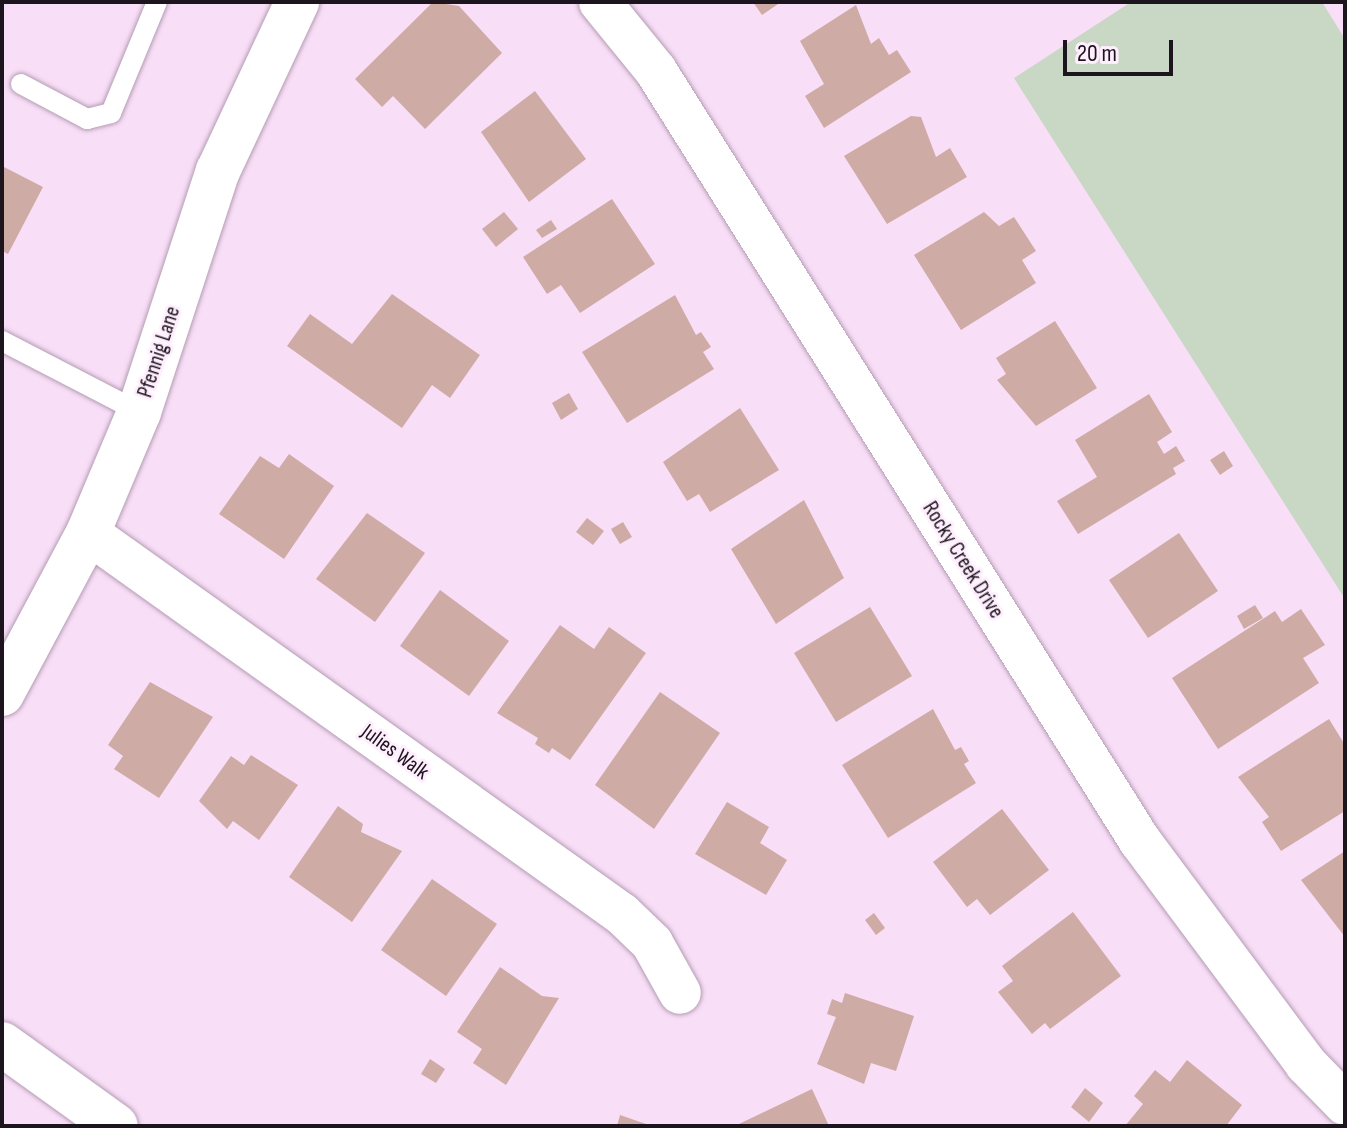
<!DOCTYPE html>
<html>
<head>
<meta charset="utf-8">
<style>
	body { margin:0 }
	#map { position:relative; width:1347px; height:1128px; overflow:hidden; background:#f8def7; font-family:"Sofia Sans Condensed",sans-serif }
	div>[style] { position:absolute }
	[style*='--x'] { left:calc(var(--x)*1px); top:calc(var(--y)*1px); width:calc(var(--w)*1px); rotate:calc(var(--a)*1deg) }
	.green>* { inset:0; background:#c8d8c4 }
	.building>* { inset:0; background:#cfaba6 }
	.roads { filter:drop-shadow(0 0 2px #b49cb3) drop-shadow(0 0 2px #b49cb3) }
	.service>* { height:20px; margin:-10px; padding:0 10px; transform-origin:10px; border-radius:10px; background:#fff }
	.minor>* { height:42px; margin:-21px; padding:0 21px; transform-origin:21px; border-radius:21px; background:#fff }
	.tertiary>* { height:44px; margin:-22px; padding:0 22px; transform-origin:22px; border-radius:22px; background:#fff }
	span { translate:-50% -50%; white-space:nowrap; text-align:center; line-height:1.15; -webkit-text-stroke:6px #ffeffe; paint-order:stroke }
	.street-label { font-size:22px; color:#1d151d }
	.frame { position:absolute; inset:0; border:4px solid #1d151d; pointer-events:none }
	.scale { position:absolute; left:1063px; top:40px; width:110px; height:36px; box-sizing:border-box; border:4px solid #1d151d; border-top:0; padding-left:10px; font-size:24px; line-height:28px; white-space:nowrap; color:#1d151d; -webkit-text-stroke:6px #ffeffe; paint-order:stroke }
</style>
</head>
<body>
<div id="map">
	<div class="green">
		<i style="clip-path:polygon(1131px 2px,1322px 2px,1345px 39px,1345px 599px,1014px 78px)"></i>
	</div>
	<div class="building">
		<i style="clip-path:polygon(433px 2px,459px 6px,502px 53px,425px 129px,393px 96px,382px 107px,355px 79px)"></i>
		<i style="clip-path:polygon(753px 2px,781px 2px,762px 15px)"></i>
		<i style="clip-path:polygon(856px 5px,871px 44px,879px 38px,889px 55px,897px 50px,911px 72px,824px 128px,805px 96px,824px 84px,800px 41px)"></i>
		<i style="clip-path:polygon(535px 91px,586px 159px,529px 202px,481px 132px)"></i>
		<i style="clip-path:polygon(911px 116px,921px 117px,936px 157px,950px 148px,967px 177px,887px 224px,844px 156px)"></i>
		<i style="clip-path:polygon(2px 166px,43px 187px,8px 254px,2px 251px)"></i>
		<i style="clip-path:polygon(612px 199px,655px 264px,580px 313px,561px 285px,547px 294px,523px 257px)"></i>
		<i style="clip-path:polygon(504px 212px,518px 229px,496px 247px,482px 229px)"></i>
		<i style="clip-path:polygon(984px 212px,999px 226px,1014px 217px,1036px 251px,1022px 260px,1036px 283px,961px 330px,914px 255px)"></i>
		<i style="clip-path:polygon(551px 220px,557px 229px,542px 238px,536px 230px)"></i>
		<i style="clip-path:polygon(392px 294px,480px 355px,450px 398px,432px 385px,402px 428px,287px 346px,310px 314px,352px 344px)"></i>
		<i style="clip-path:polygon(675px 295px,696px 335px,701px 332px,711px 347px,703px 352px,714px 369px,627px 423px,582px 352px)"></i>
		<i style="clip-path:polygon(1055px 321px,1097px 388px,1036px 426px,997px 380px,1006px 374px,996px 358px)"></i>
		<i style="clip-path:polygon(569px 393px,578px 409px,561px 420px,552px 403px)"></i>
		<i style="clip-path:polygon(1149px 394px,1172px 432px,1157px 442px,1164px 454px,1176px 446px,1185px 461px,1173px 468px,1176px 474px,1078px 534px,1057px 501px,1097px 477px,1075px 440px)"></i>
		<i style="clip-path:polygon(740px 408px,779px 470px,710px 512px,699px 494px,687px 501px,663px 462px)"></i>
		<i style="clip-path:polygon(1224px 451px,1233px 466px,1220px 475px,1210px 460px)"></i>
		<i style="clip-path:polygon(289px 454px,334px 486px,284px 559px,219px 514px,260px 456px,279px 468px)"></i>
		<i style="clip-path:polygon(804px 500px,844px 578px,776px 624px,731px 549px)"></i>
		<i style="clip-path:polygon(367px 513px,425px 553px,375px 622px,316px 579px)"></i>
		<i style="clip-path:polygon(587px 518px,604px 531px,593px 545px,576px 532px)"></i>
		<i style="clip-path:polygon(623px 522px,632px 537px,620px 544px,611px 529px)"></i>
		<i style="clip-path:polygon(1179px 533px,1218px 591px,1148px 638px,1109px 580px)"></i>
		<i style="clip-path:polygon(440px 590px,509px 641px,469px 696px,400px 646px)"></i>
		<i style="clip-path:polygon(1255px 605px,1263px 618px,1244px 629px,1237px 616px)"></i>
		<i style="clip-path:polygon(870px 607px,912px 676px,836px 722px,794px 653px)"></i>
		<i style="clip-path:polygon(1301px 609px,1325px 645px,1303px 658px,1319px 683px,1218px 749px,1172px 678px,1275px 611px,1282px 622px)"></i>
		<i style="clip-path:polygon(560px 625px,594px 649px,609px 627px,646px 653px,570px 760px,552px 748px,549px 753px,535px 744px,538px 738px,497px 713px)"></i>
		<i style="clip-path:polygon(150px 682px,213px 717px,159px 798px,114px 769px,123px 756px,108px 745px)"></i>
		<i style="clip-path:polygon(660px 692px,720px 733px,654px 829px,595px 785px)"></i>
		<i style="clip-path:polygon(933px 709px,955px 750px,961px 747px,969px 761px,964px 764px,976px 783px,888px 838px,842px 765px)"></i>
		<i style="clip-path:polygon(1329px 719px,1345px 745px,1345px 811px,1281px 851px,1262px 822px,1269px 817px,1238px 777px)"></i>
		<i style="clip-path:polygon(251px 755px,298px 785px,259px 840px,233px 821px,227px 829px,199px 801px,231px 756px,244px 765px)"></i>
		<i style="clip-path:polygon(727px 802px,769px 827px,760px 843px,787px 860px,766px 895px,695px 854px)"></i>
		<i style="clip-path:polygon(338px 806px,363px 824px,361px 832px,402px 851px,352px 922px,289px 877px)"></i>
		<i style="clip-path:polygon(1002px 809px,1049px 870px,990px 915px,977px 899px,967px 907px,933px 862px)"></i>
		<i style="clip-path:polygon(1345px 851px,1345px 937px,1301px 880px)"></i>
		<i style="clip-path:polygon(432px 879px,497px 924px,446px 996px,381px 950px)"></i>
		<i style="clip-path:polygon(1073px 912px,1121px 976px,1050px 1029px,1045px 1023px,1032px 1034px,998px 992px,1013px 981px,1002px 966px)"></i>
		<i style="clip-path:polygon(874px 913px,885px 928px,876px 935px,865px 920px)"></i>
		<i style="clip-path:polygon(500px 967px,542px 996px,559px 998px,506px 1085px,473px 1063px,482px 1049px,457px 1032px)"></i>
		<i style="clip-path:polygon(845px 993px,914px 1016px,896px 1071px,871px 1063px,864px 1084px,817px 1064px,836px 1017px,827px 1014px,832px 999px,842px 1003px)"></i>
		<i style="clip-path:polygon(430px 1059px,445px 1069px,436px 1083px,421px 1074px)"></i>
		<i style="clip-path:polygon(1187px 1060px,1242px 1105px,1226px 1126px,1125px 1126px,1143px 1104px,1134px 1096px,1155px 1070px,1170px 1082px)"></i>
		<i style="clip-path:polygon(1085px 1088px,1103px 1103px,1089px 1122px,1071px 1107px)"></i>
		<i style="clip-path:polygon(812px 1089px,829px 1126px,736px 1126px,741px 1123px)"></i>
		<i style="clip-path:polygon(620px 1115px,649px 1125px,664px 1126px,617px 1126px)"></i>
	</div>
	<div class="roads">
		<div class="service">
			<i style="--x:21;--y:84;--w:75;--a:27.9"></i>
			<i style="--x:87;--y:119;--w:25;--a:-14"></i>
			<i style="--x:111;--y:113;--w:120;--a:-67.5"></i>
			<i style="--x:2;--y:341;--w:154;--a:27.4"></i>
		</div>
		<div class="minor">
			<i style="--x:600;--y:2;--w:89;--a:50.9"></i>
			<i style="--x:656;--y:71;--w:909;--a:57.85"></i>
			<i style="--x:1140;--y:841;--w:278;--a:53.3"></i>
			<i style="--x:1306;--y:1064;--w:56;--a:45.7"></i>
			<i style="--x:88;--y:533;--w:656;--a:35.51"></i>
			<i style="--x:622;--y:914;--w:42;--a:44"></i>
			<i style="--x:652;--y:943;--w:57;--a:60.8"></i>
		</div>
		<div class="tertiary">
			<i style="--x:2;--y:694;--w:183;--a:-61.9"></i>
			<i style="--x:88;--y:533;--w:131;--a:-67.1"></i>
			<i style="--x:139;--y:412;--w:254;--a:-71.9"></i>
			<i style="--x:218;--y:171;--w:187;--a:-64.9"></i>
			<i style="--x:2;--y:1044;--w:140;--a:35.7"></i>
		</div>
	</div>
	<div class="street-label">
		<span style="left:159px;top:352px;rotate:-72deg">Pfennig Lane</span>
		<span style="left:963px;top:560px;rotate:58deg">Rocky Creek Drive</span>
		<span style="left:395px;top:752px;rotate:36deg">Julies Walk</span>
	</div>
	<div class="frame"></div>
	<div class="scale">20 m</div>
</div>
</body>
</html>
